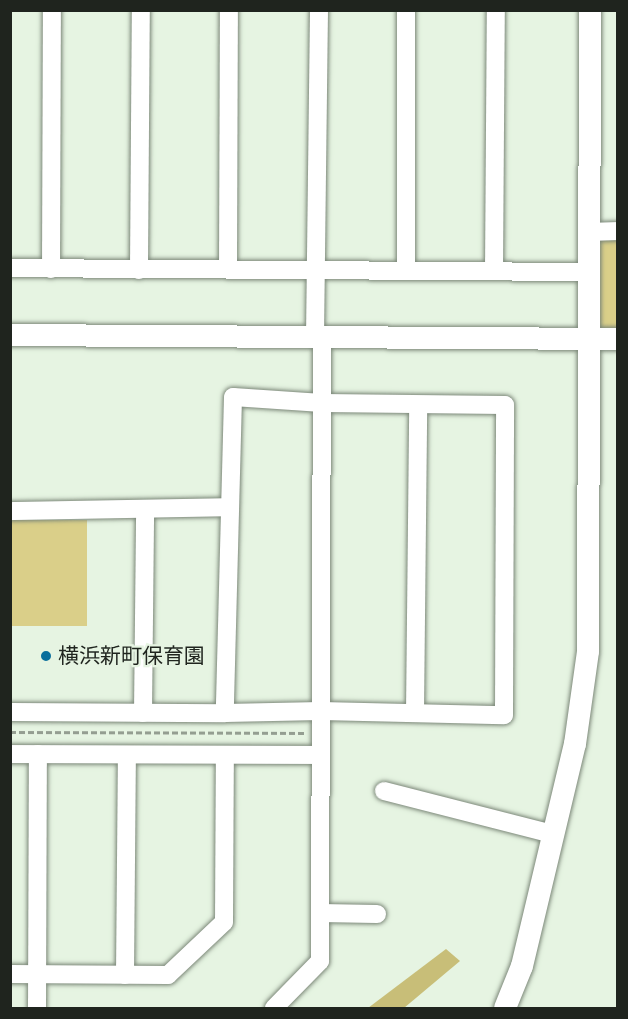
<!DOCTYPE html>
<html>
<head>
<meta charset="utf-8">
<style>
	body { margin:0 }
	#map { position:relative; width:628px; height:1019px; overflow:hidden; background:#e6f4e2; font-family:Figtree,"Noto Sans JP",sans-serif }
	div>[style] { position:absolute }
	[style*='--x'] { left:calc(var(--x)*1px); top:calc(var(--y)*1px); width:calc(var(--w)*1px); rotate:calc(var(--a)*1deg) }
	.green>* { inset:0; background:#dacf89 }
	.forest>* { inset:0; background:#c8be78 }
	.path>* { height:3px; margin-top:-1.5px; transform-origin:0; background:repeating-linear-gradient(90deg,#949e91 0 6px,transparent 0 9px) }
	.roads { filter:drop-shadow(0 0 2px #7c8879) drop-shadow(0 0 2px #7c8879) }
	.minor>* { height:18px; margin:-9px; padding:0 9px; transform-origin:9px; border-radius:9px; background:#fff }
	.tertiary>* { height:22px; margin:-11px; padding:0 11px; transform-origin:11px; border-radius:11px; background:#fff }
	.dots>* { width:16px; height:16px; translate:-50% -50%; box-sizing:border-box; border:3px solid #e6f4e2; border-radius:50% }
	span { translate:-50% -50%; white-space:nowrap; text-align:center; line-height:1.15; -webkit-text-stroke:4.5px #e6f4e2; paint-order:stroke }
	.poi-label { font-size:21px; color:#1f241e }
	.left { translate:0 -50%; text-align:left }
	.frame { position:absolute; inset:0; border:12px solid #1f241e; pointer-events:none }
</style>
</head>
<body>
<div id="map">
	<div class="green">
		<i style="clip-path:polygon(598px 239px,617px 239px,617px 333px,597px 333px)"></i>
		<i style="clip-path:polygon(11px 520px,87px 520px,87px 626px,11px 626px)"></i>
	</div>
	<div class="forest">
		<i style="clip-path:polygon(446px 949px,460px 961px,404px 1008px,368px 1008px)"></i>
	</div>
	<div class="path">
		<i style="--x:10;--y:732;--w:296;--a:0.2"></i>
	</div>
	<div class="roads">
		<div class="minor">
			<i style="--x:406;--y:10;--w:260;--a:90"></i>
			<i style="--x:589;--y:232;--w:29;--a:-2"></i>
			<i style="--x:10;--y:268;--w:579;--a:0.4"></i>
			<i style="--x:51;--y:269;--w:259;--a:-89.8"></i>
			<i style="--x:228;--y:269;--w:259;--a:-89.8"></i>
			<i style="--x:139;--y:270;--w:260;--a:-89.6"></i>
			<i style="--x:494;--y:271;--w:261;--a:-89.6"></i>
			<i style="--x:315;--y:337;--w:327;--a:-89.3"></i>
			<i style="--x:10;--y:511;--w:220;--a:-1"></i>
			<i style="--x:10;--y:712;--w:215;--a:0.3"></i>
			<i style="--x:225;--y:713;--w:96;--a:-1.2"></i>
			<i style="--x:321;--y:711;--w:183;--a:1.3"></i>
			<i style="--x:504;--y:715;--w:310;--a:-89.8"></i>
			<i style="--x:505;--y:405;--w:183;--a:-179.4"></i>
			<i style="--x:322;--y:403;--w:89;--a:-176.1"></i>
			<i style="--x:233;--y:397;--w:316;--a:91.5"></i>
			<i style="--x:143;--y:713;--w:204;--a:-89.4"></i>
			<i style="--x:415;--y:713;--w:308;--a:-89.4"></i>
			<i style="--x:10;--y:754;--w:310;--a:0.2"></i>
			<i style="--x:384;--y:791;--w:174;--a:14.3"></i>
			<i style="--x:320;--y:913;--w:57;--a:1"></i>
			<i style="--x:10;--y:974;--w:158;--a:0.4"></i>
			<i style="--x:168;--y:975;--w:77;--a:-43.4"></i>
			<i style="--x:224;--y:922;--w:167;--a:-89.7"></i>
			<i style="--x:125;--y:975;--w:220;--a:-89.5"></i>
			<i style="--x:37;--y:1008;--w:254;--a:-89.8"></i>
			<i style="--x:274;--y:1008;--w:66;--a:-45.6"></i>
			<i style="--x:320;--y:961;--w:624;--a:-89.82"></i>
		</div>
		<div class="tertiary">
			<i style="--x:10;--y:335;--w:608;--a:0.38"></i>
			<i style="--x:505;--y:1008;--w:45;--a:-68"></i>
			<i style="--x:522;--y:966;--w:228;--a:-76.6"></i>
			<i style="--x:575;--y:744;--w:94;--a:-82"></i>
			<i style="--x:588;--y:651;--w:641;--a:-89.82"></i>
		</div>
	</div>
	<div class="dots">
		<i style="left:46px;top:656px;background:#096e9c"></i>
	</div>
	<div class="poi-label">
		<span class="left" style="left:58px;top:656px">横浜新町保育園</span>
	</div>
	<div class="frame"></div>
</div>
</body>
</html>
